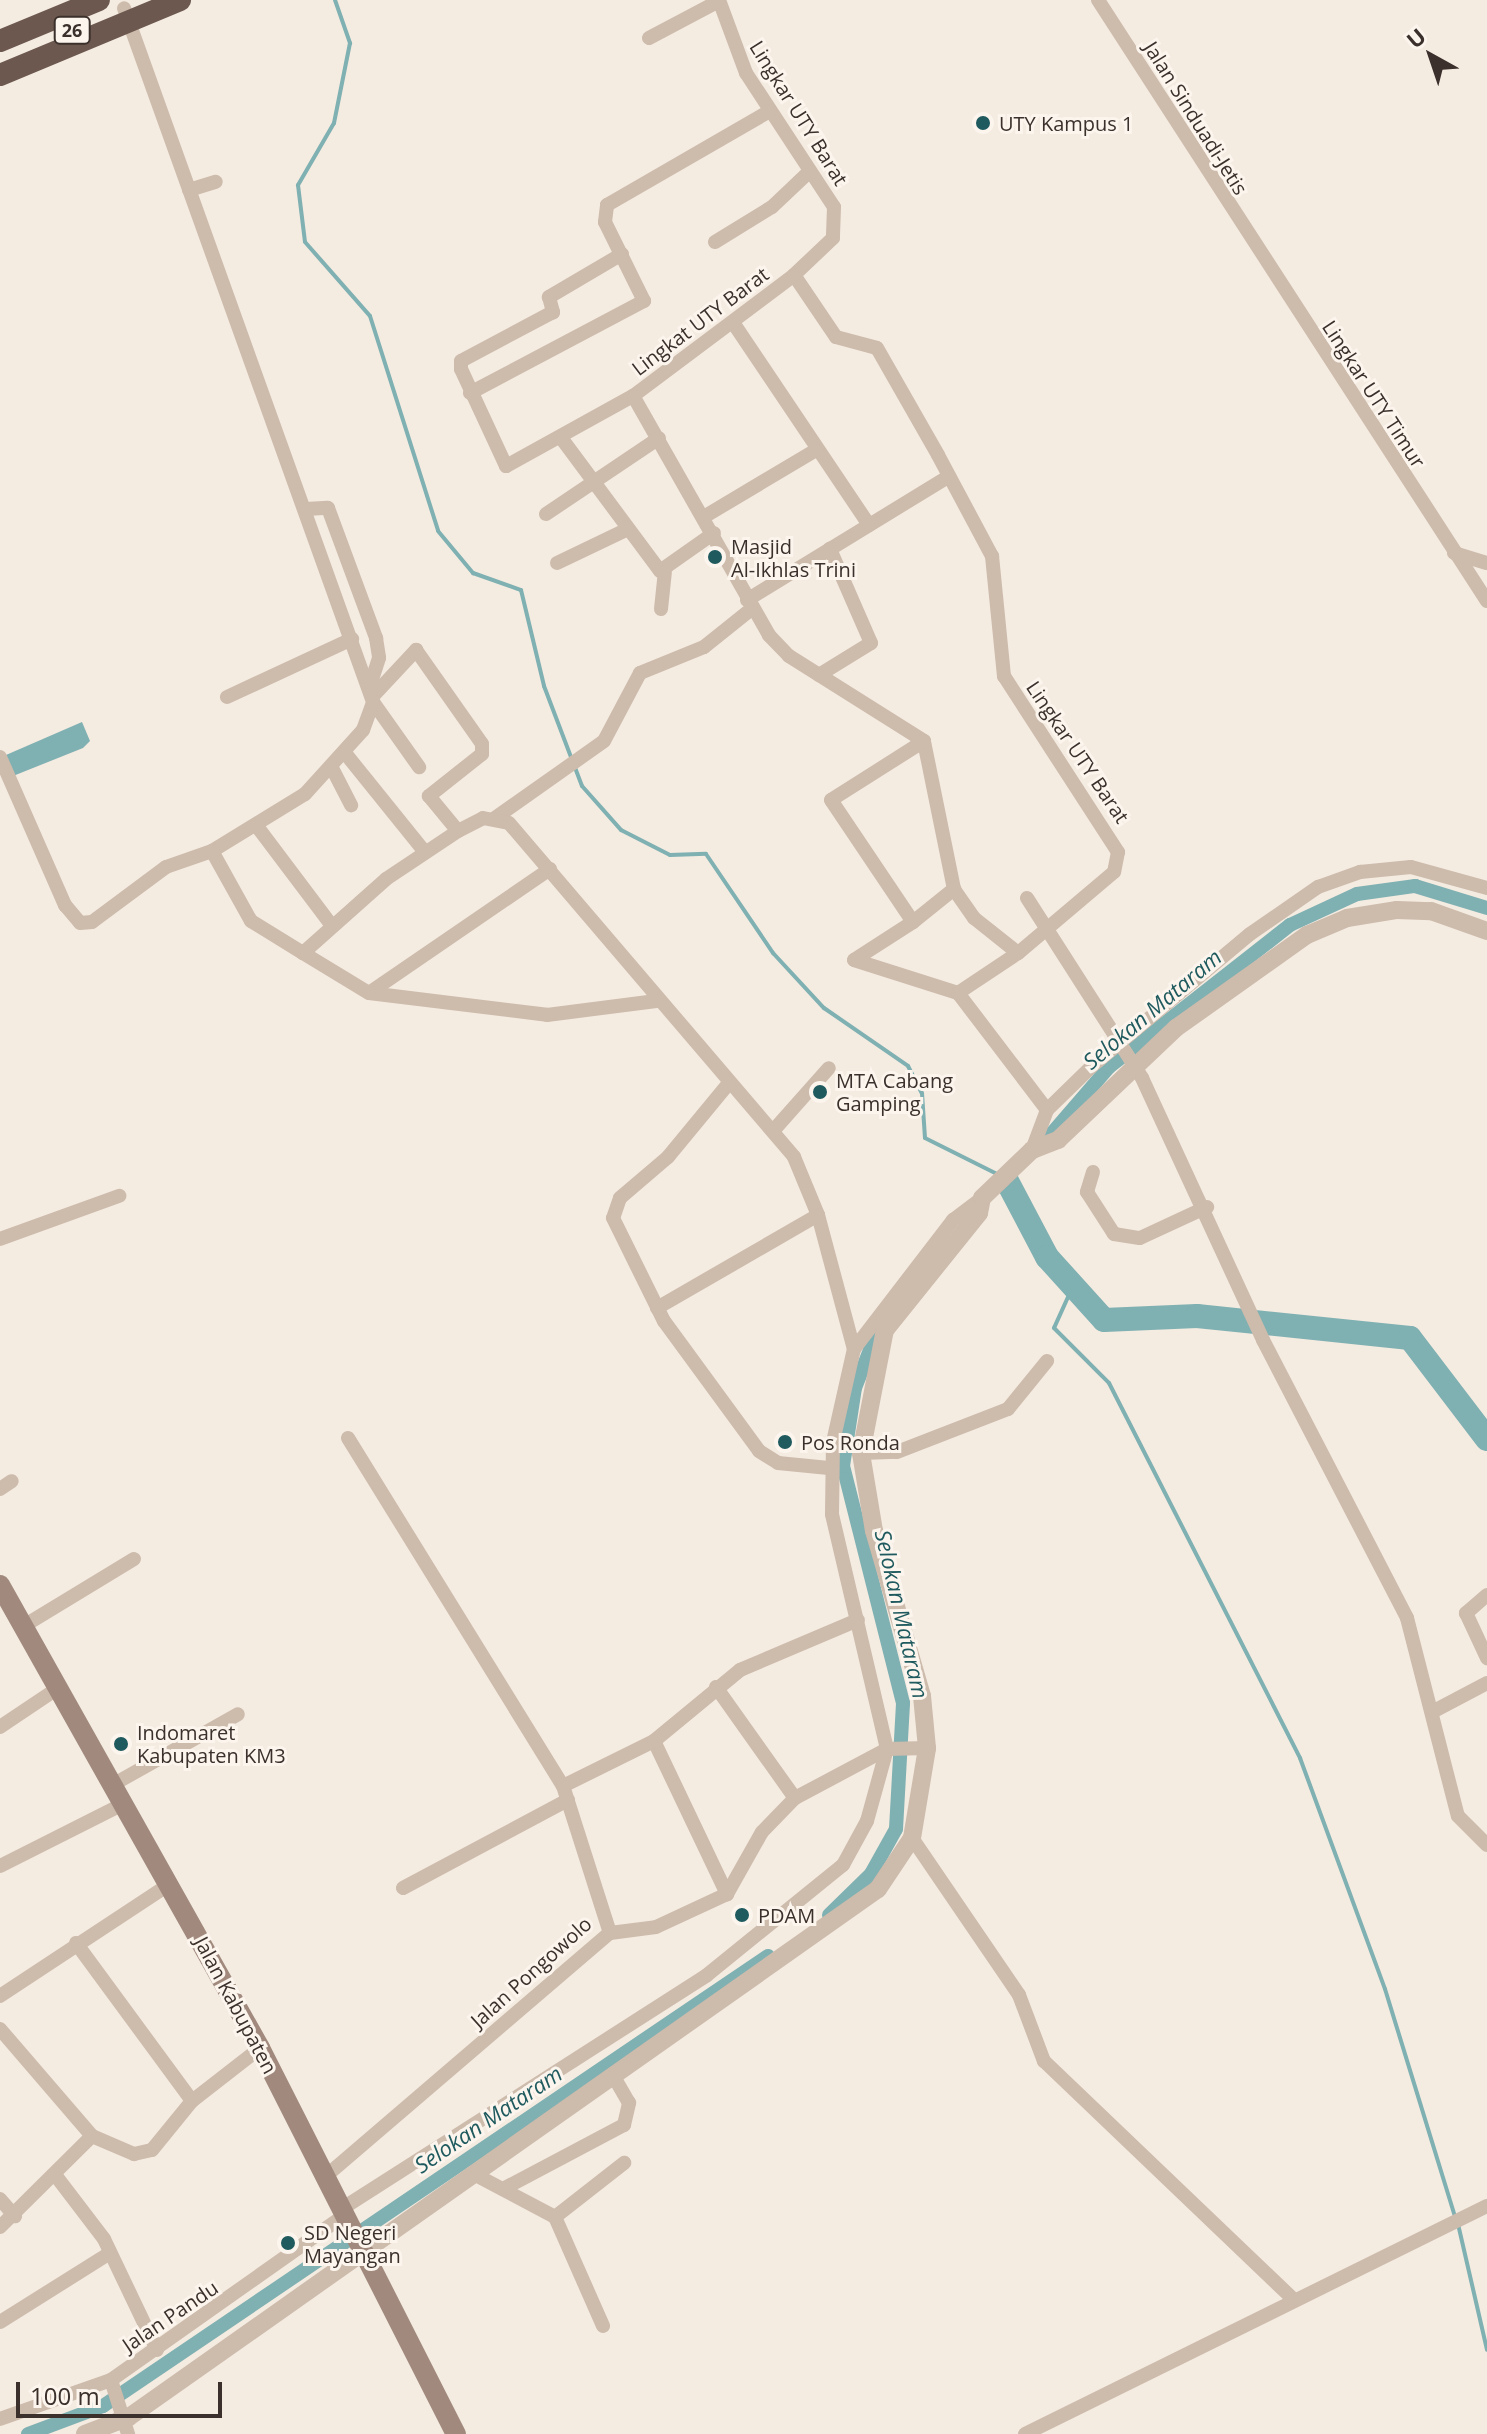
<!DOCTYPE html>
<html>
<head>
<meta charset="utf-8">
<style>
	body { margin:0 }
	#map { position:relative; width:1487px; height:2434px; overflow:hidden; background:#f4ebe1; font-family:"Open Sans",sans-serif }
	div>[style] { position:absolute }
	[style*='--x'] { left:calc(var(--x)*1px); top:calc(var(--y)*1px); width:calc(var(--w)*1px); rotate:calc(var(--a)*1deg) }
	.water>* { inset:0; background:#7fb0b2 }
	.stream>* { height:4px; margin:-2px; padding:0 2px; transform-origin:2px; border-radius:2px; background:#7fb0b2 }
	.canal>* { height:14px; margin:-7px; padding:0 7px; transform-origin:7px; border-radius:7px; background:#7fb0b2 }
	.river>* { height:24px; margin:-12px; padding:0 12px; transform-origin:12px; border-radius:12px; background:#7fb0b2 }
	.minor>* { height:14px; margin:-7px; padding:0 7px; transform-origin:7px; border-radius:7px; background:#cdbbac }
	.tertiary>* { height:18px; margin:-9px; padding:0 9px; transform-origin:9px; border-radius:9px; background:#cdbbac }
	.secondary>* { height:20px; margin:-10px; padding:0 10px; transform-origin:10px; border-radius:10px; background:#a18a7d }
	.trunk>* { height:22px; margin:-11px; padding:0 11px; transform-origin:11px; border-radius:11px; background:#6c584f }
	.dots>* { width:22px; height:22px; translate:-50% -50%; box-sizing:border-box; border:4px solid #fbf5ee; border-radius:50% }
	span { translate:-50% -50%; white-space:nowrap; text-align:center; line-height:1.15; -webkit-text-stroke:6px #fbf5ee; paint-order:stroke }
	.shield-label span { padding:2px 6px; background:#fbf5ee; border:2px solid; border-radius:6px; -webkit-text-stroke-width:0 }
	.shield-label { font-size:18px; color:#3b302b; font-weight:700 }
	.street-label { font-size:20px; color:#3b302b }
	.poi-label { font-size:20px; color:#3b302b }
	.left { translate:0 -50%; text-align:left }
	.water-label { font-size:22px; color:#1f5a5e; font-style:italic }
	.north { position:absolute; left:1391px; top:16px; width:80px; height:80px; -webkit-text-stroke:6px #fbf5ee; paint-order:stroke; rotate:320deg; font-size:22px; font-weight:700; line-height:32px; text-align:center; color:#3b302b }
	.north::after { content:''; display:block; margin:auto; width:28px; height:36px; background:#3b302b; clip-path:polygon(50% 0,100% 100%,50% 72%,0 100%) }
	.scale { position:absolute; left:16px; top:2382px; width:206px; height:36px; box-sizing:border-box; border:4px solid #3b302b; border-top:0; padding-left:10px; font-size:24px; line-height:28px; white-space:nowrap; color:#3b302b; -webkit-text-stroke:6px #fbf5ee; paint-order:stroke }
</style>
</head>
<body>
<div id="map">
	<div class="water">
		<i style="clip-path:polygon(82px 722px,90px 741px,83px 748px,13px 776px,6px 755px)"></i>
	</div>
	<div class="stream">
		<i style="--x:335;--y:0;--w:46;--a:70.8"></i>
		<i style="--x:350;--y:43;--w:82;--a:101.3"></i>
		<i style="--x:334;--y:123;--w:72;--a:120.1"></i>
		<i style="--x:298;--y:185;--w:57;--a:83"></i>
		<i style="--x:305;--y:242;--w:98;--a:48.7"></i>
		<i style="--x:370;--y:316;--w:225;--a:72.4"></i>
		<i style="--x:438;--y:531;--w:55;--a:50.2"></i>
		<i style="--x:473;--y:573;--w:51;--a:19.5"></i>
		<i style="--x:521;--y:590;--w:99;--a:76.5"></i>
		<i style="--x:544;--y:686;--w:107;--a:69.2"></i>
		<i style="--x:582;--y:786;--w:59;--a:48.4"></i>
		<i style="--x:621;--y:830;--w:55;--a:27"></i>
		<i style="--x:670;--y:855;--w:36;--a:-2"></i>
		<i style="--x:706;--y:854;--w:120;--a:55.9"></i>
		<i style="--x:773;--y:953;--w:75;--a:47.2"></i>
		<i style="--x:824;--y:1008;--w:102;--a:34.6"></i>
		<i style="--x:908;--y:1066;--w:30;--a:63"></i>
		<i style="--x:922;--y:1093;--w:45;--a:86.2"></i>
		<i style="--x:925;--y:1138;--w:80;--a:26.6"></i>
		<i style="--x:1073;--y:1286;--w:46;--a:114.3"></i>
		<i style="--x:1054;--y:1328;--w:78;--a:45"></i>
		<i style="--x:1109;--y:1383;--w:421;--a:63"></i>
		<i style="--x:1300;--y:1758;--w:246;--a:69.8"></i>
		<i style="--x:1385;--y:1989;--w:238;--a:72.9"></i>
		<i style="--x:1458;--y:2224;--w:129;--a:77"></i>
	</div>
	<div class="canal">
		<i style="--x:1040;--y:1147;--w:106;--a:-49.2"></i>
		<i style="--x:1109;--y:1067;--w:230;--a:-38.1"></i>
		<i style="--x:1290;--y:925;--w:74;--a:-24.8"></i>
		<i style="--x:1357;--y:894;--w:59;--a:-7.9"></i>
		<i style="--x:1415;--y:886;--w:75;--a:17"></i>
		<i style="--x:829;--y:1915;--w:59;--a:-44.3"></i>
		<i style="--x:871;--y:1874;--w:51;--a:-60.9"></i>
		<i style="--x:896;--y:1829;--w:126;--a:-86.8"></i>
		<i style="--x:903;--y:1703;--w:244;--a:-104.2"></i>
		<i style="--x:843;--y:1466;--w:79;--a:-81.3"></i>
		<i style="--x:855;--y:1388;--w:71;--a:-68.5"></i>
		<i style="--x:28;--y:2434;--w:80;--a:-20.5"></i>
		<i style="--x:103;--y:2406;--w:803;--a:-34.09"></i>
	</div>
	<div class="river">
		<i style="--x:1007;--y:1181;--w:86;--a:62.2"></i>
		<i style="--x:1047;--y:1257;--w:85;--a:47.9"></i>
		<i style="--x:1104;--y:1320;--w:93;--a:-2.5"></i>
		<i style="--x:1197;--y:1316;--w:214;--a:5.9"></i>
		<i style="--x:1410;--y:1338;--w:127;--a:52.7"></i>
	</div>
	<div class="minor">
		<i style="--x:719;--y:0;--w:78;--a:69.7"></i>
		<i style="--x:746;--y:73;--w:160;--a:56.7"></i>
		<i style="--x:834;--y:207;--w:31;--a:92"></i>
		<i style="--x:833;--y:238;--w:54;--a:136.5"></i>
		<i style="--x:794;--y:275;--w:75;--a:55.9"></i>
		<i style="--x:836;--y:337;--w:42;--a:15"></i>
		<i style="--x:877;--y:348;--w:123;--a:60.3"></i>
		<i style="--x:938;--y:455;--w:115;--a:61.9"></i>
		<i style="--x:992;--y:556;--w:121;--a:84.3"></i>
		<i style="--x:1004;--y:676;--w:210;--a:57.1"></i>
		<i style="--x:1118;--y:852;--w:20;--a:101"></i>
		<i style="--x:1114;--y:872;--w:126;--a:139.8"></i>
		<i style="--x:1018;--y:953;--w:56;--a:-141.5"></i>
		<i style="--x:974;--y:918;--w:35;--a:-125"></i>
		<i style="--x:954;--y:889;--w:151;--a:-101.5"></i>
		<i style="--x:924;--y:741;--w:160;--a:-147.8"></i>
		<i style="--x:789;--y:656;--w:29;--a:-134"></i>
		<i style="--x:769;--y:635;--w:275;--a:-119.6"></i>
		<i style="--x:633;--y:396;--w:201;--a:-36.9"></i>
		<i style="--x:1098;--y:0;--w:716;--a:57.09"></i>
		<i style="--x:649;--y:38;--w:79;--a:-27.9"></i>
		<i style="--x:189;--y:190;--w:28;--a:-17"></i>
		<i style="--x:715;--y:242;--w:67;--a:-31.6"></i>
		<i style="--x:772;--y:207;--w:51;--a:-43.4"></i>
		<i style="--x:622;--y:254;--w:85;--a:149.5"></i>
		<i style="--x:549;--y:297;--w:16;--a:75"></i>
		<i style="--x:553;--y:312;--w:104;--a:152"></i>
		<i style="--x:461;--y:361;--w:8;--a:90"></i>
		<i style="--x:461;--y:369;--w:107;--a:65.1"></i>
		<i style="--x:506;--y:466;--w:145;--a:-28.9"></i>
		<i style="--x:734;--y:324;--w:242;--a:56.1"></i>
		<i style="--x:470;--y:393;--w:197;--a:-27.9"></i>
		<i style="--x:644;--y:301;--w:88;--a:-116.3"></i>
		<i style="--x:605;--y:222;--w:17;--a:-83"></i>
		<i style="--x:607;--y:205;--w:188;--a:-30"></i>
		<i style="--x:562;--y:439;--w:164;--a:53.4"></i>
		<i style="--x:660;--y:571;--w:66;--a:-35.1"></i>
		<i style="--x:306;--y:509;--w:22;--a:-3"></i>
		<i style="--x:328;--y:508;--w:139;--a:69.7"></i>
		<i style="--x:376;--y:638;--w:20;--a:81"></i>
		<i style="--x:379;--y:658;--w:28;--a:108"></i>
		<i style="--x:546;--y:514;--w:136;--a:-33.9"></i>
		<i style="--x:707;--y:515;--w:127;--a:-30.8"></i>
		<i style="--x:1454;--y:553;--w:34;--a:17"></i>
		<i style="--x:557;--y:563;--w:79;--a:-25.6"></i>
		<i style="--x:747;--y:600;--w:237;--a:-31.5"></i>
		<i style="--x:661;--y:609;--w:37;--a:-84"></i>
		<i style="--x:819;--y:675;--w:61;--a:-31.6"></i>
		<i style="--x:871;--y:643;--w:103;--a:-113.6"></i>
		<i style="--x:374;--y:695;--w:62;--a:-47"></i>
		<i style="--x:416;--y:650;--w:115;--a:54.9"></i>
		<i style="--x:482;--y:744;--w:10;--a:90"></i>
		<i style="--x:482;--y:754;--w:68;--a:141.6"></i>
		<i style="--x:429;--y:796;--w:45;--a:50.4"></i>
		<i style="--x:227;--y:697;--w:138;--a:-24.9"></i>
		<i style="--x:373;--y:702;--w:80;--a:54.7"></i>
		<i style="--x:924;--y:741;--w:110;--a:147.6"></i>
		<i style="--x:831;--y:800;--w:147;--a:56.1"></i>
		<i style="--x:913;--y:922;--w:53;--a:-38.8"></i>
		<i style="--x:345;--y:753;--w:127;--a:51.1"></i>
		<i style="--x:0;--y:757;--w:162;--a:66.3"></i>
		<i style="--x:65;--y:905;--w:23;--a:50"></i>
		<i style="--x:80;--y:923;--w:12;--a:-5"></i>
		<i style="--x:92;--y:922;--w:92;--a:-36.6"></i>
		<i style="--x:166;--y:867;--w:49;--a:-19.2"></i>
		<i style="--x:212;--y:851;--w:109;--a:-31.5"></i>
		<i style="--x:305;--y:794;--w:86;--a:-47.8"></i>
		<i style="--x:363;--y:730;--w:30;--a:-70"></i>
		<i style="--x:373;--y:702;--w:737;--a:-109.74"></i>
		<i style="--x:332;--y:768;--w:42;--a:62.8"></i>
		<i style="--x:495;--y:818;--w:133;--a:-35.2"></i>
		<i style="--x:604;--y:741;--w:77;--a:-62.1"></i>
		<i style="--x:640;--y:673;--w:69;--a:-22.1"></i>
		<i style="--x:704;--y:647;--w:58;--a:-38.7"></i>
		<i style="--x:256;--y:825;--w:126;--a:53"></i>
		<i style="--x:212;--y:851;--w:80;--a:60.9"></i>
		<i style="--x:251;--y:921;--w:61;--a:31.6"></i>
		<i style="--x:303;--y:953;--w:111;--a:-41.7"></i>
		<i style="--x:386;--y:879;--w:87;--a:-33.7"></i>
		<i style="--x:458;--y:831;--w:28;--a:-27"></i>
		<i style="--x:483;--y:818;--w:26;--a:11"></i>
		<i style="--x:509;--y:823;--w:439;--a:49.5"></i>
		<i style="--x:794;--y:1157;--w:63;--a:67.5"></i>
		<i style="--x:818;--y:1215;--w:139;--a:75"></i>
		<i style="--x:550;--y:869;--w:219;--a:145.6"></i>
		<i style="--x:369;--y:993;--w:179;--a:7"></i>
		<i style="--x:547;--y:1015;--w:110;--a:-7.3"></i>
		<i style="--x:1027;--y:898;--w:214;--a:57.4"></i>
		<i style="--x:1142;--y:1078;--w:289;--a:65.2"></i>
		<i style="--x:1263;--y:1340;--w:313;--a:62.6"></i>
		<i style="--x:1407;--y:1618;--w:204;--a:75.6"></i>
		<i style="--x:1458;--y:1816;--w:41;--a:45"></i>
		<i style="--x:913;--y:922;--w:70;--a:147.2"></i>
		<i style="--x:854;--y:960;--w:109;--a:17.6"></i>
		<i style="--x:958;--y:993;--w:147;--a:52.7"></i>
		<i style="--x:303;--y:953;--w:77;--a:31.2"></i>
		<i style="--x:958;--y:993;--w:72;--a:-33.7"></i>
		<i style="--x:729;--y:1083;--w:96;--a:129.5"></i>
		<i style="--x:668;--y:1157;--w:63;--a:139.5"></i>
		<i style="--x:620;--y:1198;--w:21;--a:109"></i>
		<i style="--x:613;--y:1218;--w:115;--a:63.7"></i>
		<i style="--x:664;--y:1321;--w:161;--a:53.8"></i>
		<i style="--x:759;--y:1451;--w:22;--a:32"></i>
		<i style="--x:778;--y:1463;--w:51;--a:5.6"></i>
		<i style="--x:773;--y:1131;--w:84;--a:-48.4"></i>
		<i style="--x:1032;--y:1150;--w:43;--a:-69.4"></i>
		<i style="--x:1047;--y:1110;--w:62;--a:-44.3"></i>
		<i style="--x:1091;--y:1067;--w:207;--a:-39.9"></i>
		<i style="--x:1250;--y:934;--w:83;--a:-34.7"></i>
		<i style="--x:1318;--y:887;--w:45;--a:-19.7"></i>
		<i style="--x:1360;--y:872;--w:51;--a:-5.6"></i>
		<i style="--x:1411;--y:867;--w:79;--a:15.4"></i>
		<i style="--x:1093;--y:1172;--w:21;--a:107"></i>
		<i style="--x:1087;--y:1192;--w:50;--a:57.3"></i>
		<i style="--x:1114;--y:1234;--w:26;--a:9"></i>
		<i style="--x:1140;--y:1238;--w:74;--a:-24.8"></i>
		<i style="--x:0;--y:1239;--w:127;--a:-19.9"></i>
		<i style="--x:657;--y:1308;--w:186;--a:-30"></i>
		<i style="--x:348;--y:1438;--w:409;--a:58.3"></i>
		<i style="--x:833;--y:1442;--w:27;--a:6"></i>
		<i style="--x:861;--y:1453;--w:36;--a:-2"></i>
		<i style="--x:897;--y:1452;--w:119;--a:-21.2"></i>
		<i style="--x:1008;--y:1409;--w:62;--a:-50.9"></i>
		<i style="--x:0;--y:1489;--w:14;--a:-34"></i>
		<i style="--x:1487;--y:1595;--w:28;--a:139"></i>
		<i style="--x:1466;--y:1613;--w:50;--a:65"></i>
		<i style="--x:22;--y:1627;--w:131;--a:-31.3"></i>
		<i style="--x:716;--y:1687;--w:136;--a:54.6"></i>
		<i style="--x:1434;--y:1711;--w:60;--a:-27.8"></i>
		<i style="--x:0;--y:1727;--w:70;--a:-33.9"></i>
		<i style="--x:654;--y:1741;--w:170;--a:64.5"></i>
		<i style="--x:114;--y:1784;--w:142;--a:-29.4"></i>
		<i style="--x:912;--y:1838;--w:190;--a:55.7"></i>
		<i style="--x:1019;--y:1995;--w:71;--a:69.3"></i>
		<i style="--x:1044;--y:2061;--w:346;--a:43.7"></i>
		<i style="--x:0;--y:1866;--w:140;--a:-26.7"></i>
		<i style="--x:403;--y:1888;--w:187;--a:-28.1"></i>
		<i style="--x:610;--y:1933;--w:46;--a:-7.4"></i>
		<i style="--x:656;--y:1927;--w:78;--a:-24.9"></i>
		<i style="--x:727;--y:1894;--w:71;--a:-60.6"></i>
		<i style="--x:762;--y:1832;--w:47;--a:-45.9"></i>
		<i style="--x:795;--y:1798;--w:104;--a:-28"></i>
		<i style="--x:887;--y:1749;--w:40;--a:-1.4"></i>
		<i style="--x:76;--y:1943;--w:196;--a:53.7"></i>
		<i style="--x:0;--y:1996;--w:204;--a:-33.4"></i>
		<i style="--x:0;--y:2029;--w:141;--a:49.3"></i>
		<i style="--x:92;--y:2136;--w:46;--a:23.2"></i>
		<i style="--x:134;--y:2154;--w:18;--a:-13"></i>
		<i style="--x:152;--y:2150;--w:63;--a:-50.8"></i>
		<i style="--x:192;--y:2101;--w:86;--a:-37.9"></i>
		<i style="--x:472;--y:2173;--w:94;--a:27.9"></i>
		<i style="--x:555;--y:2217;--w:119;--a:66.2"></i>
		<i style="--x:56;--y:2176;--w:79;--a:52.7"></i>
		<i style="--x:104;--y:2239;--w:123;--a:64.5"></i>
		<i style="--x:326;--y:2176;--w:374;--a:-40.6"></i>
		<i style="--x:610;--y:1933;--w:154;--a:-107.7"></i>
		<i style="--x:563;--y:1786;--w:102;--a:-26.3"></i>
		<i style="--x:654;--y:1741;--w:112;--a:-39.5"></i>
		<i style="--x:740;--y:1670;--w:128;--a:-23"></i>
		<i style="--x:503;--y:2189;--w:137;--a:-27.9"></i>
		<i style="--x:624;--y:2125;--w:23;--a:-77"></i>
		<i style="--x:629;--y:2103;--w:30;--a:-120"></i>
		<i style="--x:0;--y:2199;--w:23;--a:49"></i>
		<i style="--x:343;--y:2208;--w:432;--a:-32.6"></i>
		<i style="--x:707;--y:1975;--w:175;--a:-39"></i>
		<i style="--x:843;--y:1865;--w:50;--a:-61.4"></i>
		<i style="--x:867;--y:1821;--w:75;--a:-74.5"></i>
		<i style="--x:887;--y:1749;--w:241;--a:-103.2"></i>
		<i style="--x:832;--y:1514;--w:72;--a:-89.2"></i>
		<i style="--x:833;--y:1442;--w:95;--a:-77.3"></i>
		<i style="--x:854;--y:1349;--w:163;--a:-52.5"></i>
		<i style="--x:953;--y:1220;--w:36;--a:-37"></i>
		<i style="--x:555;--y:2217;--w:88;--a:-38"></i>
		<i style="--x:0;--y:2227;--w:129;--a:-44.7"></i>
		<i style="--x:0;--y:2322;--w:130;--a:-32.1"></i>
		<i style="--x:111;--y:2380;--w:57;--a:72.5"></i>
		<i style="--x:0;--y:2419;--w:118;--a:-19.4"></i>
		<i style="--x:111;--y:2380;--w:288;--a:-35.2"></i>
		<i style="--x:1025;--y:2434;--w:515;--a:-26.27"></i>
	</div>
	<div class="tertiary">
		<i style="--x:85;--y:2434;--w:47;--a:-21.1"></i>
		<i style="--x:129;--y:2417;--w:916;--a:-35.18"></i>
		<i style="--x:878;--y:1889;--w:61;--a:-56.3"></i>
		<i style="--x:912;--y:1838;--w:91;--a:-80.5"></i>
		<i style="--x:927;--y:1748;--w:52;--a:-95.5"></i>
		<i style="--x:922;--y:1696;--w:172;--a:-106.2"></i>
		<i style="--x:874;--y:1531;--w:79;--a:-99.5"></i>
		<i style="--x:861;--y:1453;--w:125;--a:-79"></i>
		<i style="--x:885;--y:1330;--w:150;--a:-51.2"></i>
		<i style="--x:979;--y:1213;--w:15;--a:-79"></i>
		<i style="--x:982;--y:1198;--w:69;--a:-43.8"></i>
		<i style="--x:1032;--y:1150;--w:28;--a:-21"></i>
		<i style="--x:1058;--y:1140;--w:163;--a:-43.5"></i>
		<i style="--x:1176;--y:1028;--w:161;--a:-35.4"></i>
		<i style="--x:1307;--y:935;--w:43;--a:-23"></i>
		<i style="--x:1347;--y:918;--w:51;--a:-9.1"></i>
		<i style="--x:1397;--y:910;--w:34;--a:2"></i>
		<i style="--x:1431;--y:911;--w:59;--a:19.7"></i>
	</div>
	<div class="secondary">
		<i style="--x:0;--y:1585;--w:531;--a:60.68"></i>
		<i style="--x:260;--y:2048;--w:433;--a:63.1"></i>
	</div>
	<div class="trunk">
		<i style="--x:0;--y:41;--w:107;--a:-22.5"></i>
		<i style="--x:0;--y:75;--w:195;--a:-22.6"></i>
	</div>
	<div class="dots">
		<i style="left:983px;top:123px;background:#1f5a5e"></i>
		<i style="left:715px;top:557px;background:#1f5a5e"></i>
		<i style="left:820px;top:1092px;background:#1f5a5e"></i>
		<i style="left:785px;top:1442px;background:#1f5a5e"></i>
		<i style="left:121px;top:1744px;background:#1f5a5e"></i>
		<i style="left:742px;top:1915px;background:#1f5a5e"></i>
		<i style="left:288px;top:2243px;background:#1f5a5e"></i>
	</div>
	<div class="shield-label">
		<span style="left:72px;top:30px">26</span>
	</div>
	<div class="street-label">
		<span style="left:799px;top:113px;rotate:58deg">Lingkar UTY Barat</span>
		<span style="left:1196px;top:118px;rotate:58deg">Jalan Sinduadi-Jetis</span>
		<span style="left:700px;top:321px;rotate:-37deg">Lingkat UTY Barat</span>
		<span style="left:1374px;top:394px;rotate:57deg">Lingkar UTY Timur</span>
		<span style="left:1078px;top:752px;rotate:56deg">Lingkar UTY Barat</span>
		<span style="left:531px;top:1972px;rotate:-42deg">Jalan Pongowolo</span>
		<span style="left:236px;top:2005px;rotate:62deg">Jalan Kabupaten</span>
		<span style="left:170px;top:2316px;rotate:-34deg">Jalan Pandu</span>
	</div>
	<div class="poi-label">
		<span class="left" style="left:999px;top:123px">UTY Kampus 1</span>
		<span class="left" style="left:731px;top:558px">Masjid<br>Al-Ikhlas Trini</span>
		<span class="left" style="left:836px;top:1092px">MTA Cabang<br>Gamping</span>
		<span class="left" style="left:801px;top:1442px">Pos Ronda</span>
		<span class="left" style="left:137px;top:1744px">Indomaret<br>Kabupaten KM3</span>
		<span class="left" style="left:758px;top:1915px">PDAM</span>
		<span class="left" style="left:304px;top:2244px">SD Negeri<br>Mayangan</span>
	</div>
	<div class="water-label">
		<span style="left:1152px;top:1009px;rotate:-40deg">Selokan Mataram</span>
		<span style="left:902px;top:1614px;rotate:77deg">Selokan Mataram</span>
		<span style="left:488px;top:2119px;rotate:-34deg">Selokan Mataram</span>
	</div>
	<div class="north">U</div>
	<div class="scale">100 m</div>
</div>
</body>
</html>
